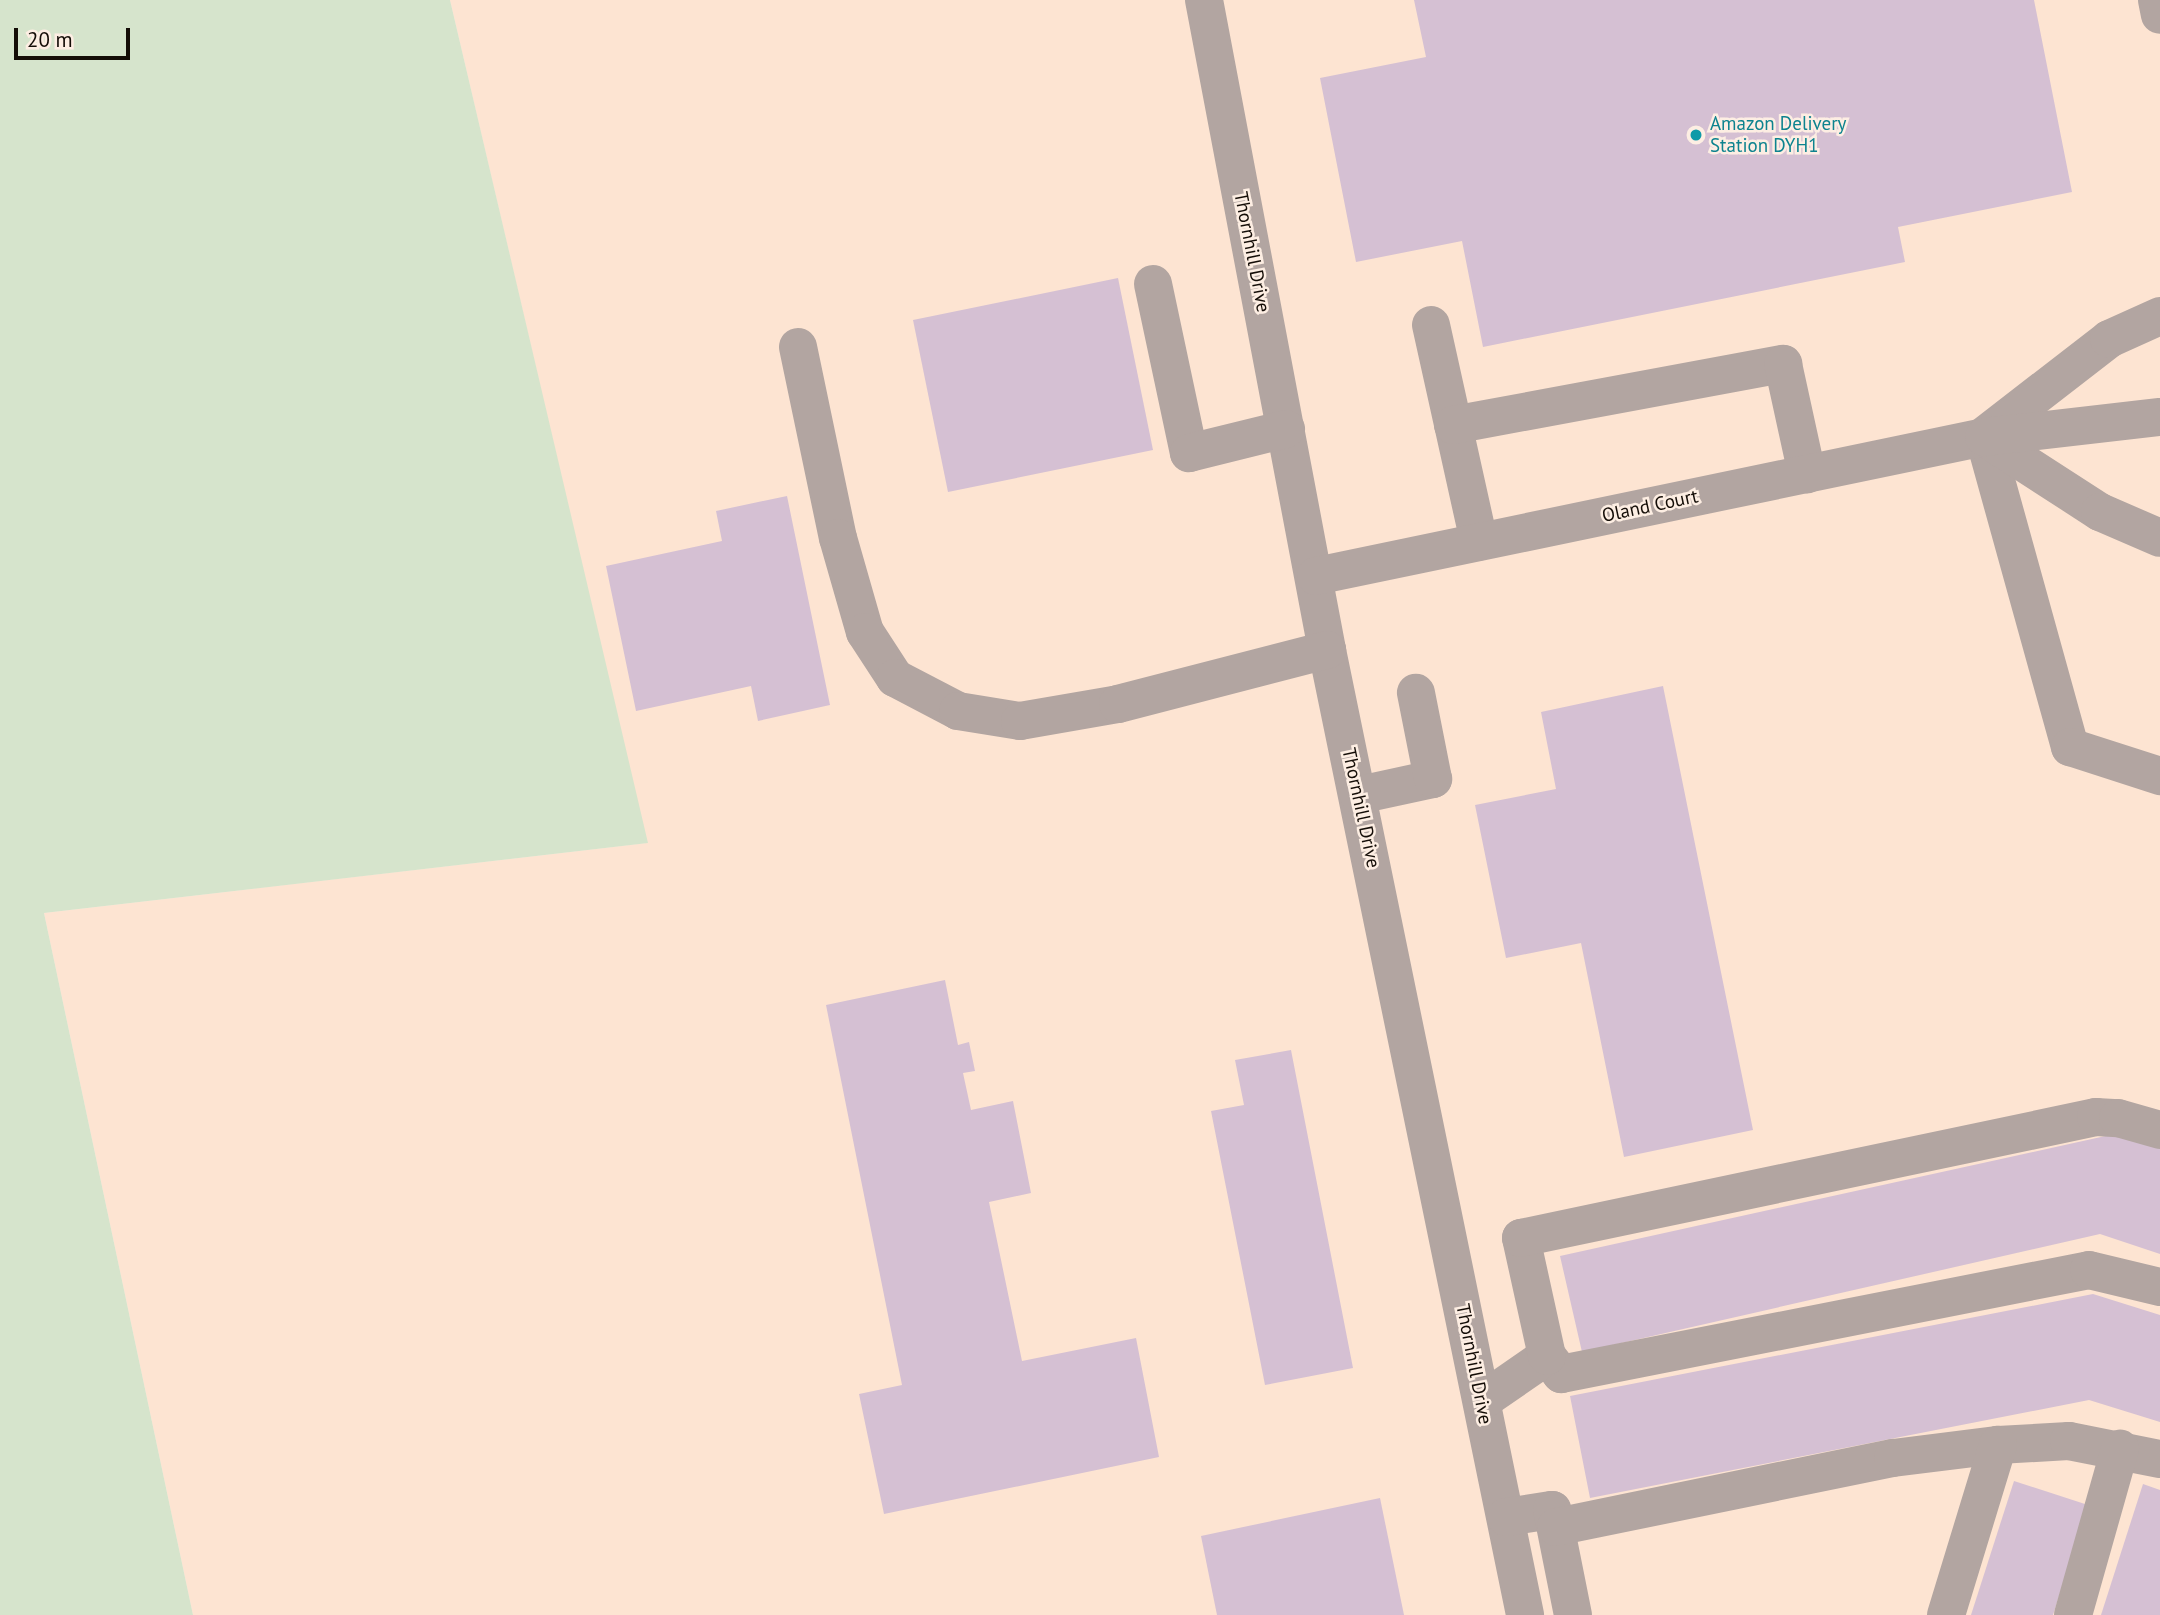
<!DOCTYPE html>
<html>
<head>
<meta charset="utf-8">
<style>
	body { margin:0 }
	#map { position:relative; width:2160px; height:1615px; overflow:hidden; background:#fdeee3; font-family:"PT Sans",sans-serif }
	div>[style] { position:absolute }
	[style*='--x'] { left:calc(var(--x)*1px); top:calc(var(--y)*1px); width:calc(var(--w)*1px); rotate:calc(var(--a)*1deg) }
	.built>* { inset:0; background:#fde4d2 }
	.green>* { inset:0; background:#d6e4cc }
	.building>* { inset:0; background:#d5c0d3 }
	.minor>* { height:38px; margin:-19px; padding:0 19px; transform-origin:19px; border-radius:19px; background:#b2a5a1 }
	.dots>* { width:19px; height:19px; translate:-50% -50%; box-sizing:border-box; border:4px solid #fdeee3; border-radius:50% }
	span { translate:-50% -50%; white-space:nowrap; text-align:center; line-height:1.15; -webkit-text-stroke:5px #fdeee3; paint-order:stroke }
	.culture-label { font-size:19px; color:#0d838f }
	.left { translate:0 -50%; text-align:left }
	.street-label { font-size:19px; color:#140d07 }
	.scale { position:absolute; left:14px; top:28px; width:116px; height:32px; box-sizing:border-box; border:4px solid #140d07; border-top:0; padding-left:9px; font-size:21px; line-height:24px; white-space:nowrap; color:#140d07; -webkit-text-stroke:5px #fdeee3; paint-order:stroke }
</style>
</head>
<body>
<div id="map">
	<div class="built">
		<i style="clip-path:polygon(450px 0,2160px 0,2160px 1615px,193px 1615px,44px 913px,647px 843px)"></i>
	</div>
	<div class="green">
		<i style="clip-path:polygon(0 0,450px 0,648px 843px,44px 913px,193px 1615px,0 1615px)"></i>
	</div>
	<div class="building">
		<i style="clip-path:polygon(1414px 0,2034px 0,2072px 192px,1898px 227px,1905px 262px,1483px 347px,1462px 241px,1356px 262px,1320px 78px,1426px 57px)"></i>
		<i style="clip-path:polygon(1118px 278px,1153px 450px,948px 492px,913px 320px)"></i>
		<i style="clip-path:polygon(787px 496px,830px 705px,758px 721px,751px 686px,636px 711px,606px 566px,722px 541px,716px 511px)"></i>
		<i style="clip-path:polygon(1663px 686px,1753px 1130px,1624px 1157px,1581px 943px,1506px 958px,1475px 805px,1556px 789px,1541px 712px)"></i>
		<i style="clip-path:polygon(945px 980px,958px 1045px,969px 1042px,975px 1071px,963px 1073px,971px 1110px,1013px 1101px,1031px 1193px,989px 1202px,1022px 1361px,1136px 1338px,1159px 1457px,884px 1514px,859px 1394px,902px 1385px,826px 1005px)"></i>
		<i style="clip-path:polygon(1291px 1050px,1353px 1368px,1265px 1385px,1211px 1111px,1244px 1105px,1235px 1060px)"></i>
		<i style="clip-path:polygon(2119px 1133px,2160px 1146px,2160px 1254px,2100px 1234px,1582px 1352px,1560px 1256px)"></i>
		<i style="clip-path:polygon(2093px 1294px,2160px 1315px,2160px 1422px,2089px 1400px,1590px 1498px,1570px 1396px)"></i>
		<i style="clip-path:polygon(2014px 1481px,2088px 1505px,2053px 1615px,1971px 1615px)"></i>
		<i style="clip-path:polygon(2143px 1484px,2160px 1490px,2160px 1615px,2101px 1615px)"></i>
		<i style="clip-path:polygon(1380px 1498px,1404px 1615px,1217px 1615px,1201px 1536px)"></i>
	</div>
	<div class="minor">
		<i style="--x:1204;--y:0;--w:662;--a:79.28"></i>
		<i style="--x:1327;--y:650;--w:985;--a:78.4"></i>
		<i style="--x:2157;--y:0;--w:15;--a:79"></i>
		<i style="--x:1153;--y:284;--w:173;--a:78"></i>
		<i style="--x:1189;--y:453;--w:100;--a:-13.9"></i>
		<i style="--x:1431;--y:325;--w:222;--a:77.5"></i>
		<i style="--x:798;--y:347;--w:195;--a:78.2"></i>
		<i style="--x:838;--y:538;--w:98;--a:74"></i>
		<i style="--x:865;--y:632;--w:55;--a:56.9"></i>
		<i style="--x:895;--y:678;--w:71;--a:27.6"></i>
		<i style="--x:958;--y:711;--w:63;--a:9.2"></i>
		<i style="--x:1020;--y:721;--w:99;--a:-9.8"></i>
		<i style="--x:1118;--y:704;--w:216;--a:-14.5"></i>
		<i style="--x:1453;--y:425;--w:336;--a:-10.5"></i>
		<i style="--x:1783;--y:364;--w:113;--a:77.7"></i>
		<i style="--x:1985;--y:435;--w:157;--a:-37.7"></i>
		<i style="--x:2109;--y:339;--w:56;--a:-24.3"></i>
		<i style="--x:1984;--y:437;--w:322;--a:74.5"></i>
		<i style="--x:2070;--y:747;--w:95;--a:17.9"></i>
		<i style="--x:1984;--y:437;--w:138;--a:32.9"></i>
		<i style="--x:2100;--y:512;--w:65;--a:23.4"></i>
		<i style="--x:1316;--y:576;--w:682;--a:-11.75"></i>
		<i style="--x:1984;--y:437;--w:177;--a:-6.5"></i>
		<i style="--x:1359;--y:795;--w:76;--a:-12.2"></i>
		<i style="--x:1433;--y:779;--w:88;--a:-101.2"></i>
		<i style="--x:1547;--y:1356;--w:23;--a:52"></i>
		<i style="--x:1561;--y:1374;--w:538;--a:-11.14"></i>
		<i style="--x:2089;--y:1270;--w:73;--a:13.5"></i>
		<i style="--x:1482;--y:1401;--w:79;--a:-34.7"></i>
		<i style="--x:1547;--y:1356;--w:121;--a:-102.4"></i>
		<i style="--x:1521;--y:1238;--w:588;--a:-11.88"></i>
		<i style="--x:2096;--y:1117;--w:22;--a:3"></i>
		<i style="--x:2118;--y:1118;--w:44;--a:15.9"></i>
		<i style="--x:1506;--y:1517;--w:47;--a:-8.7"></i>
		<i style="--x:1552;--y:1510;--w:107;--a:78.7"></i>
		<i style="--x:1556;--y:1527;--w:344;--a:-11.6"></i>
		<i style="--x:1893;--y:1458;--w:106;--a:-7.1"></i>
		<i style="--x:1998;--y:1445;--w:71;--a:-3.2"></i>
		<i style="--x:2069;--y:1441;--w:93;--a:11.2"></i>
		<i style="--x:1946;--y:1615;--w:178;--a:-73"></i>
		<i style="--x:2073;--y:1615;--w:173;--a:-74.2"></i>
	</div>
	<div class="dots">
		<i style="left:1696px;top:135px;background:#0f9aa8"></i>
	</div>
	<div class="culture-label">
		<span class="left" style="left:1710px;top:135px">Amazon Delivery<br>Station DYH1</span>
	</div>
	<div class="street-label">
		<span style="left:1252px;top:252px;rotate:79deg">Thornhill Drive</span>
		<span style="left:1650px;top:506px;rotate:-12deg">Oland Court</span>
		<span style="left:1361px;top:808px;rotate:78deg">Thornhill Drive</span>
		<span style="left:1474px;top:1364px;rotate:79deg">Thornhill Drive</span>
	</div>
	<div class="scale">20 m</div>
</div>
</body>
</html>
